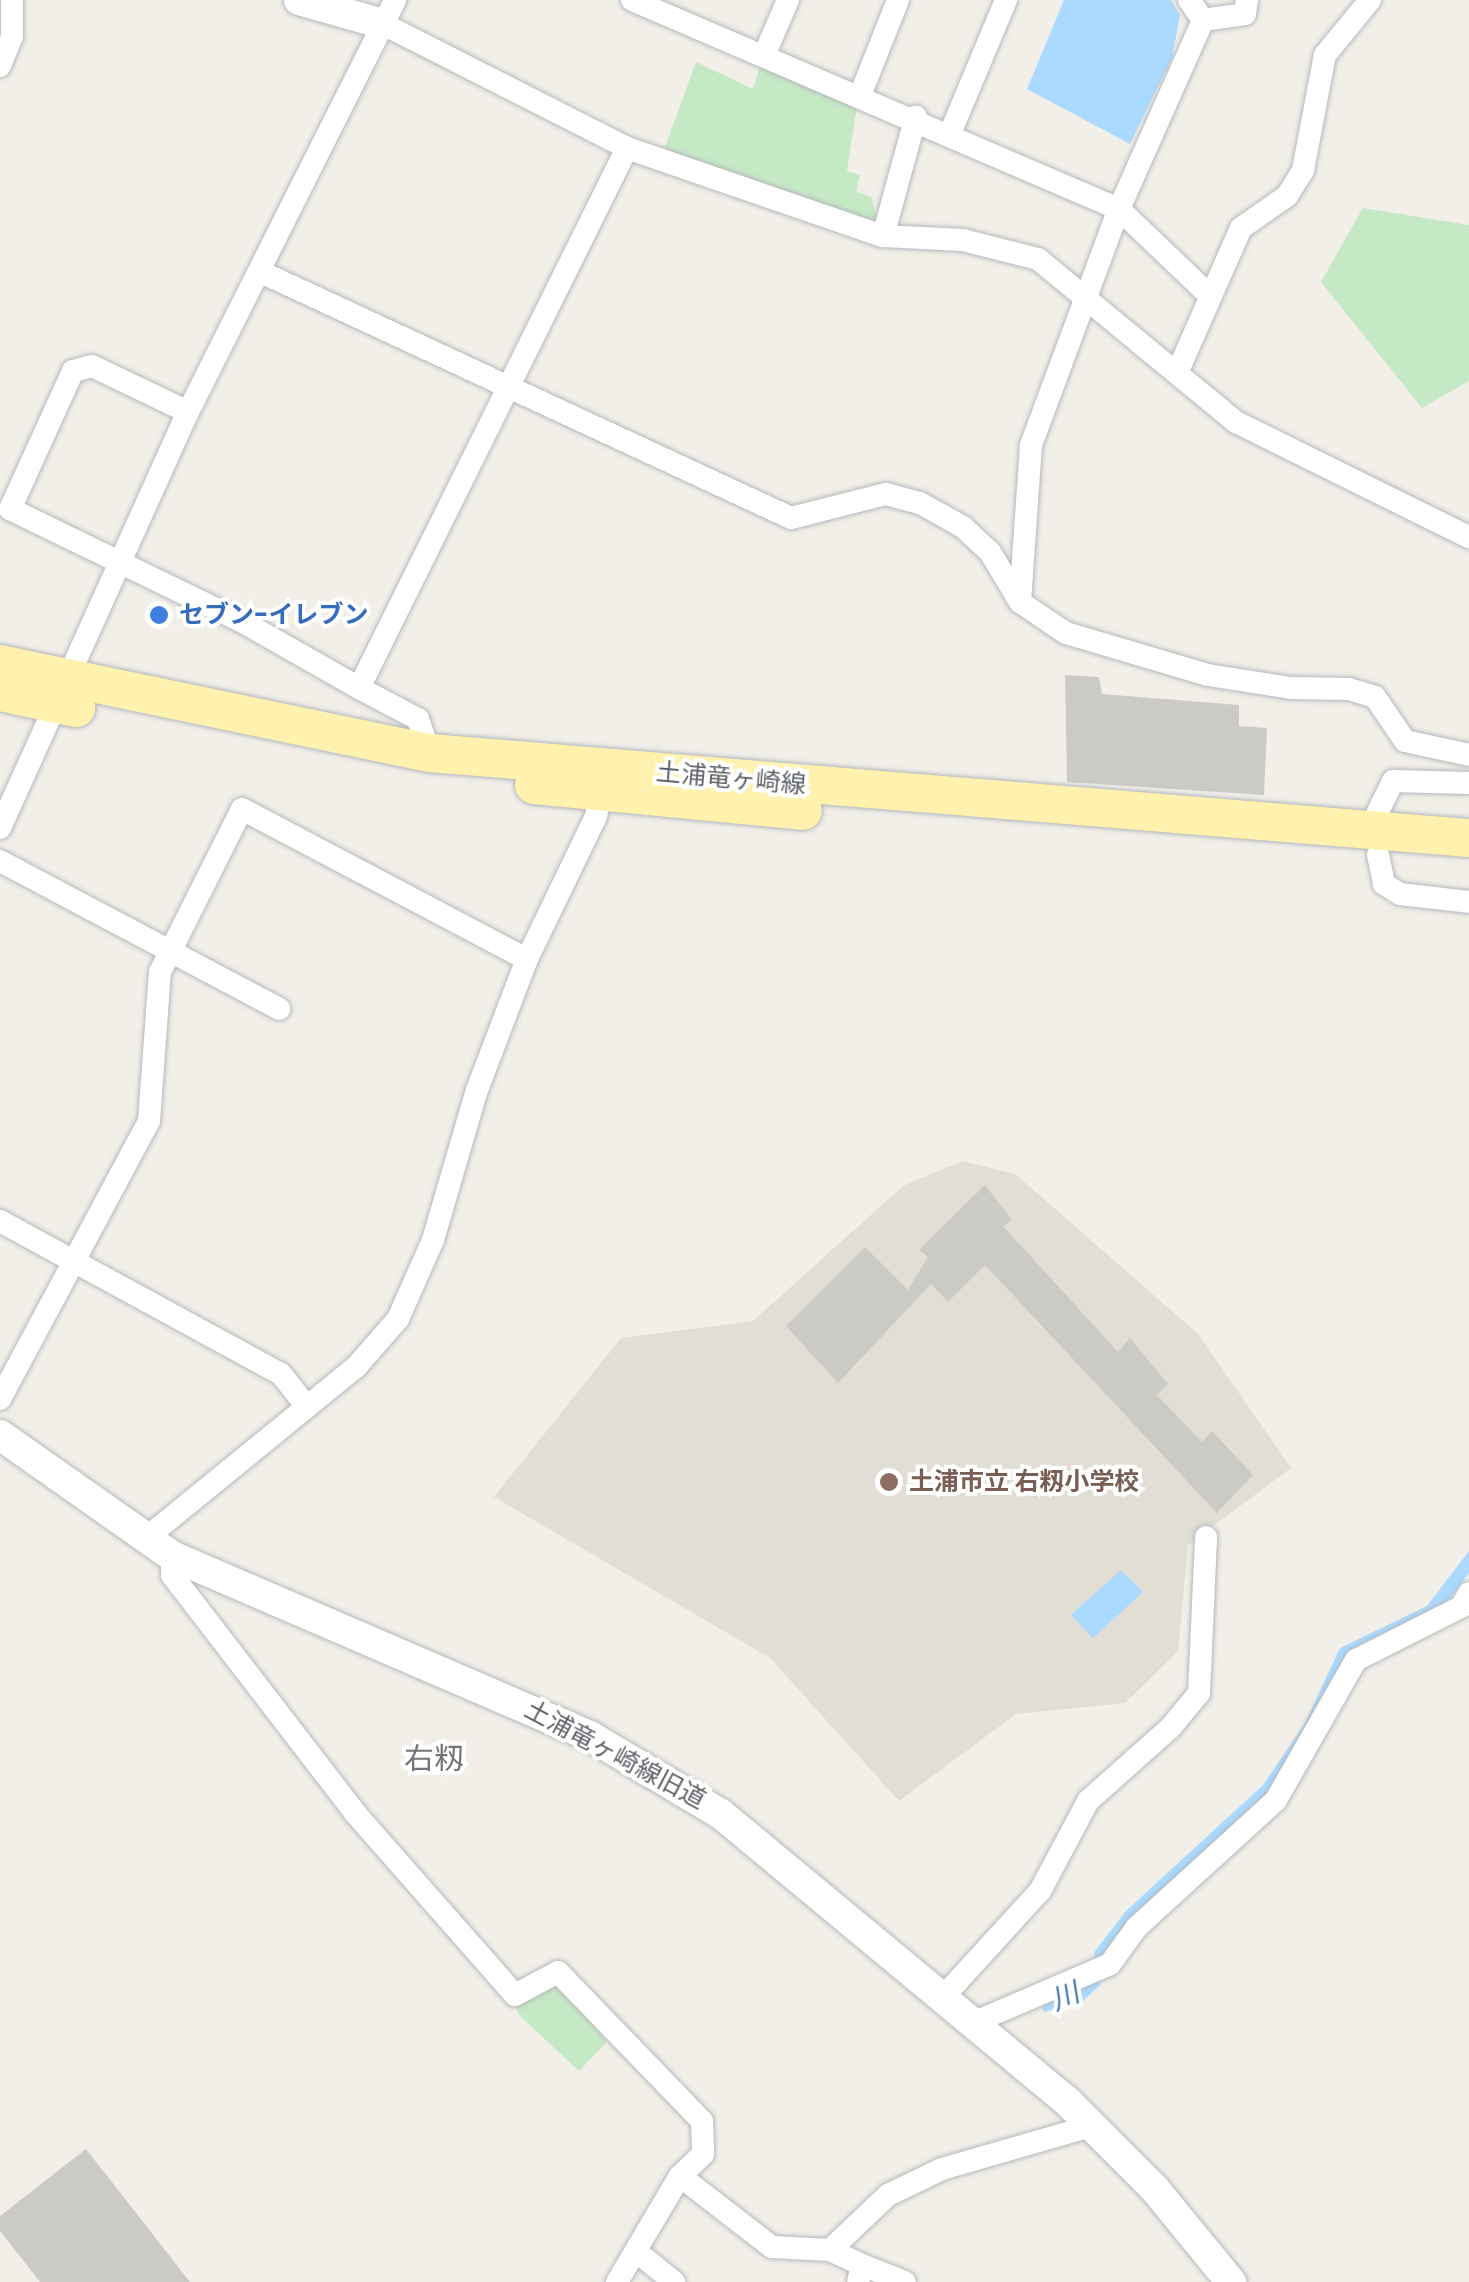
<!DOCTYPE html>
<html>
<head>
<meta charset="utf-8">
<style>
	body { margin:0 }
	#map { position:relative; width:1469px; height:2282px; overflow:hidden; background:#f1efe8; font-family:Poppins,"Noto Sans JP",sans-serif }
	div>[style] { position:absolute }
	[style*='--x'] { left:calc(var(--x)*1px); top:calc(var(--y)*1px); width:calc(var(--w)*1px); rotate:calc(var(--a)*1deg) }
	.education>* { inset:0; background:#e1ded6 }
	.green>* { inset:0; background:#c5e8c5 }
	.water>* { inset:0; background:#aadaff }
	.building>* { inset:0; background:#cccac5 }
	.roads { filter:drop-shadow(0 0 2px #b5b8bc) drop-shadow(0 0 2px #b5b8bc) }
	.minor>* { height:22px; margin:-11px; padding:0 11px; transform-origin:11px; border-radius:11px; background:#fff }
	.tertiary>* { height:30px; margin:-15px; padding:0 15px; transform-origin:15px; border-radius:15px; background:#fff }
	.primary>* { height:38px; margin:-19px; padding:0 19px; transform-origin:19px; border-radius:19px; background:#fff2af }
	.dots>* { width:28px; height:28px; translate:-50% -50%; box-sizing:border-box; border:5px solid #fff; border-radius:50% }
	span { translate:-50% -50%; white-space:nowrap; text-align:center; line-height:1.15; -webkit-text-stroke:8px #fff; paint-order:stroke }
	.shop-label { font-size:25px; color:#366cbe; font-weight:700 }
	.left { translate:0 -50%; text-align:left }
	.street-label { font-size:25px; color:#5f6368 }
	.education-label { font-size:25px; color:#785e54; font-weight:700 }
	.water-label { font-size:28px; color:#4174aa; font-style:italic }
	.quarter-label { font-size:30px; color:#70757a }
</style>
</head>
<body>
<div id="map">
	<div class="education">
		<i style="clip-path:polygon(962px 1161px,1015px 1174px,1198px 1334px,1291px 1468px,1188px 1545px,1178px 1651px,1125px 1703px,1016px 1714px,899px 1801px,770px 1658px,494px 1497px,621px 1338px,753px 1321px,903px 1186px)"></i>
	</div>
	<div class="green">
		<i style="clip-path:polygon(762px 59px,858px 99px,847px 171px,860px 175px,856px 191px,872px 198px,878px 227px,664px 150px,696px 62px,753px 89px)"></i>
		<i style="clip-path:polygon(1363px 208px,1469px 225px,1469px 381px,1422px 408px,1321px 282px)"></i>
		<i style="clip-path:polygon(558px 1980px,607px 2042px,579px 2071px,519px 2015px,514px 2003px)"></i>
	</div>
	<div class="water">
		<i style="clip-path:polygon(1064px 0,1171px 0,1180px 15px,1172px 58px,1130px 144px,1027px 89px)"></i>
		<i style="clip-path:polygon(1469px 1551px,1469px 1573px,1436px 1616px,1351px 1656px,1273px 1794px,1105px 1959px,1100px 1985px,1082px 2002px,1044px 2012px,1040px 1998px,1076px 1991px,1091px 1976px,1095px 1951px,1126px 1911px,1263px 1785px,1304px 1725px,1340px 1648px,1427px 1606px)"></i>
		<i style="clip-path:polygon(1121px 1570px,1143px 1592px,1093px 1638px,1071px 1615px)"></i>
	</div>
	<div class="building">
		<i style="clip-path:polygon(1065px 675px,1099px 677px,1102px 694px,1239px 705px,1239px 726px,1267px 728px,1264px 795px,1067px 782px)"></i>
		<i style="clip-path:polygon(985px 1185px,1012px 1220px,1003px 1226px,1118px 1352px,1130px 1338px,1168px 1384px,1157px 1395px,1202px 1442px,1212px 1431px,1253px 1475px,1217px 1513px,985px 1265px,948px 1302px,931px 1284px,838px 1383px,786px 1326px,865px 1247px,908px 1290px,928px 1257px,919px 1250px)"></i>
		<i style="clip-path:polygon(86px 2149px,190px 2282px,40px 2282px,0 2231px,0 2216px)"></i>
	</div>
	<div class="roads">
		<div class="minor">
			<i style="--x:632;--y:0;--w:530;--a:23.23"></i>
			<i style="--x:1119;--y:209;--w:123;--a:43.7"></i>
			<i style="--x:1203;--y:20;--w:42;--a:-8.1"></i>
			<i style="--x:1245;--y:14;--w:14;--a:-82"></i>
			<i style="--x:383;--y:24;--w:274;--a:26.9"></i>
			<i style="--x:627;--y:148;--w:271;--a:19"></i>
			<i style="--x:883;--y:236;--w:80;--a:2.9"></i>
			<i style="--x:963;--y:240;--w:77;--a:14.2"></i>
			<i style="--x:1038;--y:259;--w:256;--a:39.5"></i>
			<i style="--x:1236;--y:422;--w:260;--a:26.3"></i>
			<i style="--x:765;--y:53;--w:58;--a:-66.5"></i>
			<i style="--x:0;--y:66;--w:32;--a:-68"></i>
			<i style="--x:12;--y:36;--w:36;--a:-90"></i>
			<i style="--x:861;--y:93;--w:100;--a:-68.3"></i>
			<i style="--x:951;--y:131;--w:142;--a:-67.2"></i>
			<i style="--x:883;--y:236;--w:124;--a:-74.6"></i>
			<i style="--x:261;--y:272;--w:584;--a:24.9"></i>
			<i style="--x:791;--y:518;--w:98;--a:-14.2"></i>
			<i style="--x:886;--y:494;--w:35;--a:15"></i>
			<i style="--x:920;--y:503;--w:49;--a:29.2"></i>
			<i style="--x:963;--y:527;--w:37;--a:43"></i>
			<i style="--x:990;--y:552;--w:58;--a:59"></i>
			<i style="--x:1020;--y:602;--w:55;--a:34"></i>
			<i style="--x:1066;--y:633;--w:148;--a:16.5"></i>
			<i style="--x:1208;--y:675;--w:84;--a:8.9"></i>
			<i style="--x:1291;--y:688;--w:58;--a:1"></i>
			<i style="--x:1349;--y:689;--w:27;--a:17"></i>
			<i style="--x:1375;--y:697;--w:53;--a:55.7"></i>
			<i style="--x:1405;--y:741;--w:66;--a:12.3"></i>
			<i style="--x:1177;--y:373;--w:158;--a:-66.2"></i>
			<i style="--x:1241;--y:228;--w:56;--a:-34.8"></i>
			<i style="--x:1287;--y:196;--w:31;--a:-58"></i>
			<i style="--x:1303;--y:170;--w:117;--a:-79.2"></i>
			<i style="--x:1325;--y:55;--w:71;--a:-50.7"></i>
			<i style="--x:188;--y:412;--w:106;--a:-154.4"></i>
			<i style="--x:92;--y:366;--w:20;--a:165"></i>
			<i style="--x:73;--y:371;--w:152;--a:114.5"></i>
			<i style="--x:10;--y:509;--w:259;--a:25.9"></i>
			<i style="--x:243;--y:622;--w:133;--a:29.6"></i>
			<i style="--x:359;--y:688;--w:603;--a:-63.6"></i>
			<i style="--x:1020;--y:602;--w:157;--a:-86"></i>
			<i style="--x:1031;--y:445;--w:252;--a:-69.6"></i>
			<i style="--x:1119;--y:209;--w:207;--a:-66"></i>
			<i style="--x:1203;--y:20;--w:24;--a:-125"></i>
			<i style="--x:359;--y:688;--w:67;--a:27.7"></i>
			<i style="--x:418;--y:719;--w:36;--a:71"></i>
			<i style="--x:0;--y:828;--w:457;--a:-65.7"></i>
			<i style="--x:188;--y:412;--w:461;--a:-63.3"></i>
			<i style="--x:1368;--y:832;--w:57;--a:-63.9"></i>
			<i style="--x:1393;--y:781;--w:76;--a:1.5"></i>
			<i style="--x:1378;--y:855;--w:30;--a:78"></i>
			<i style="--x:1384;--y:884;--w:19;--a:32"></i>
			<i style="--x:1400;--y:894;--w:69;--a:6.6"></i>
			<i style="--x:0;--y:861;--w:316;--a:27.9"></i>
			<i style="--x:0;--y:1221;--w:320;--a:28.6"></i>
			<i style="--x:281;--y:1374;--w:42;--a:51.8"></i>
			<i style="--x:0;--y:1399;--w:315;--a:-61.8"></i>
			<i style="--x:149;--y:1121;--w:149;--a:-85.8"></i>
			<i style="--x:160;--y:972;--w:182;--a:-63.3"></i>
			<i style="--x:242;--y:809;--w:322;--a:27.8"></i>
			<i style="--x:145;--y:1539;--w:272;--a:-39.2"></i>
			<i style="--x:356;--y:1367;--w:64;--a:-48.8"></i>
			<i style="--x:398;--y:1319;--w:86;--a:-66.1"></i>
			<i style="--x:433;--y:1240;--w:156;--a:-73.7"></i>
			<i style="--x:477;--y:1090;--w:140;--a:-69.1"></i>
			<i style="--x:527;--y:959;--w:159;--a:-64.2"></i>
			<i style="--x:596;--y:816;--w:35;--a:-78"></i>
			<i style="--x:172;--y:1556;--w:19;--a:90"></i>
			<i style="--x:172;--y:1575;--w:300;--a:52.4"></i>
			<i style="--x:355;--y:1813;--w:242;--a:48.7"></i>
			<i style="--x:515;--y:1995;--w:49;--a:-28.1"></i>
			<i style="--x:558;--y:1972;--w:207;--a:46"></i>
			<i style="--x:702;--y:2121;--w:33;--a:88"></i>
			<i style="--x:703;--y:2154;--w:32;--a:136"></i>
			<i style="--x:944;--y:1996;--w:142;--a:-47.6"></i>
			<i style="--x:1040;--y:1891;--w:102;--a:-61.9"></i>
			<i style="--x:1088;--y:1801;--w:111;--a:-41.7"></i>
			<i style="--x:1171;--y:1727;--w:44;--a:-50.5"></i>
			<i style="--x:1199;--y:1693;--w:156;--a:-87.4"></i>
			<i style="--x:975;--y:2022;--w:147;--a:-23.2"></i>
			<i style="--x:1110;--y:1964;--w:46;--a:-53.9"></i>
			<i style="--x:1137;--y:1927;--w:188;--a:-42.4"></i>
			<i style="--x:1276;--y:1800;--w:161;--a:-60.3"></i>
			<i style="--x:1356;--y:1660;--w:118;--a:-26.8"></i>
			<i style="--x:1461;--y:1607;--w:16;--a:-60"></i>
			<i style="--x:830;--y:2250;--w:80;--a:-43.5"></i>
			<i style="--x:888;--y:2195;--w:60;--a:-25.7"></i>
			<i style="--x:942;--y:2169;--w:155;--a:-16.1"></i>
			<i style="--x:637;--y:2252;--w:48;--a:39"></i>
			<i style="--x:862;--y:2265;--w:46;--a:21.6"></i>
			<i style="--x:617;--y:2282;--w:123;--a:-59.3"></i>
			<i style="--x:680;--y:2176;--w:116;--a:37.7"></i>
			<i style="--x:772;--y:2247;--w:58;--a:3"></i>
			<i style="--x:830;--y:2250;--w:35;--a:25"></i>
			<i style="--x:862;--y:2265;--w:17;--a:103"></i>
		</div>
		<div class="tertiary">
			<i style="--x:299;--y:0;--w:87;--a:15.9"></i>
			<i style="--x:0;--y:1435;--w:210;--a:35.1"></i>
			<i style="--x:172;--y:1556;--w:455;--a:23.3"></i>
			<i style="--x:590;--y:1736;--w:152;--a:30.8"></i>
			<i style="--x:721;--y:1814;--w:450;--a:39.7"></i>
			<i style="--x:1067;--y:2101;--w:123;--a:45"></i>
			<i style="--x:1154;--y:2188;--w:122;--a:50.7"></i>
		</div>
		<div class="primary">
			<i style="--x:0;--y:664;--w:439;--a:11.7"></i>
			<i style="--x:430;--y:753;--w:1042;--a:4.68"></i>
			<i style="--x:0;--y:692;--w:78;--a:11.9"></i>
			<i style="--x:534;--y:785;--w:270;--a:5.5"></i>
		</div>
	</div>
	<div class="dots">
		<i style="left:159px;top:615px;background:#3f7fe0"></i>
		<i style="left:889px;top:1482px;background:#8d6e63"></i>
	</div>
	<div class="shop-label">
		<span class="left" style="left:179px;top:615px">セブン-イレブン</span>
	</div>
	<div class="street-label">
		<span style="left:731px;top:779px;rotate:5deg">土浦竜ヶ崎線</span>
		<span style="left:615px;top:1755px;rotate:28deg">土浦竜ヶ崎線旧道</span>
	</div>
	<div class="education-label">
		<span class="left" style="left:909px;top:1482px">土浦市立 右籾小学校</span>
	</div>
	<div class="water-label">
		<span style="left:1065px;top:1997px;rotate:-23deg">川</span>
	</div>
	<div class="quarter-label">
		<span style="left:434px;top:1759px">右籾</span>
	</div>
</div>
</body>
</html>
